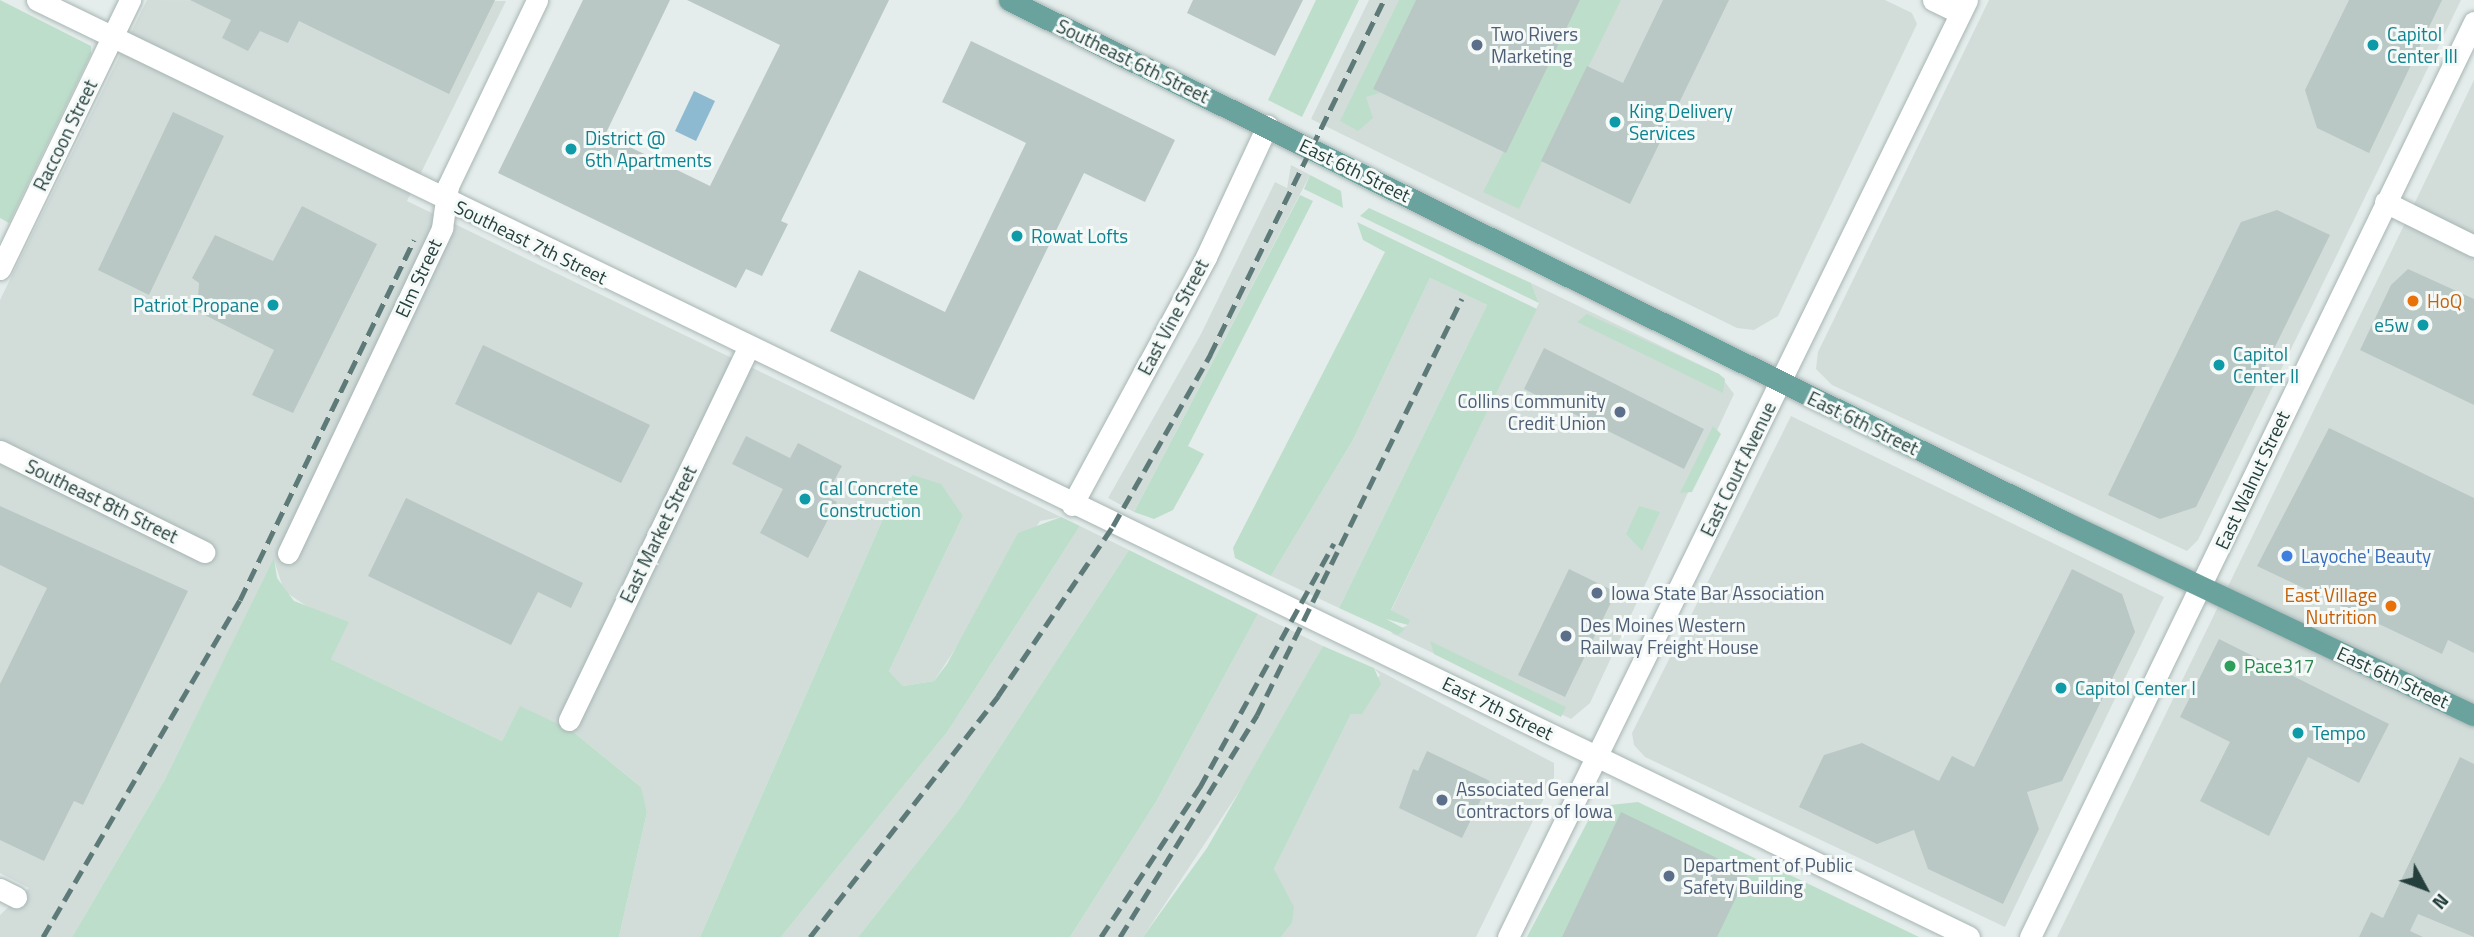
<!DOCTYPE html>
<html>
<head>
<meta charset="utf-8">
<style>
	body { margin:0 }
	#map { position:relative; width:2474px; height:937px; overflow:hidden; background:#e4edeb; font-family:"Titillium Web",sans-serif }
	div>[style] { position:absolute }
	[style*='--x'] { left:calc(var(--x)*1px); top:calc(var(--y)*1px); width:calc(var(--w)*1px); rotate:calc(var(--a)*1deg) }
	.built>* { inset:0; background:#d2ddda }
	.green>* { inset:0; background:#bedecc }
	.water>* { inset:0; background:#8ebad1 }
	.building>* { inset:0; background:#b9c8c4 }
	.roads { filter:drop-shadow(0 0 2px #a7b5b3) drop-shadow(0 0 2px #a7b5b3) }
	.minor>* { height:21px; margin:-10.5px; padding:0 10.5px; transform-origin:10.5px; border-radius:10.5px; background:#fff }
	.major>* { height:21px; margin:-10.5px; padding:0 10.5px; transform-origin:10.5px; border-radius:10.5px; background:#6aa29e }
	.rail>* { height:5px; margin-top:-2.5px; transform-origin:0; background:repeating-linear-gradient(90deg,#5e7a78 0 14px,transparent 0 21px) }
	.dots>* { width:19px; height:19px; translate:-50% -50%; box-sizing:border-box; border:4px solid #f5faf8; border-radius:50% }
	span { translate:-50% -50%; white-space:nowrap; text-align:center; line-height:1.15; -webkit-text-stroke:6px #f5faf8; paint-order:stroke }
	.service-label { font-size:19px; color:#4e5e75 }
	.left { translate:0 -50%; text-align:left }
	.right { translate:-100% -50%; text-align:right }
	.culture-label { font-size:19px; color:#0d838f }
	.street-label { font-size:19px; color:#243f3c }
	.food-label { font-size:19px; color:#c56008 }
	.shop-label { font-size:19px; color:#366cbe }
	.leisure-label { font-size:19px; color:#27864d }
	.north { position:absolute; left:2390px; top:853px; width:70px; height:70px; -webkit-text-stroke:5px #f5faf8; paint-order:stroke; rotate:131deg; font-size:19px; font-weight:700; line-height:28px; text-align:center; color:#243f3c }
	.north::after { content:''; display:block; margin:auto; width:24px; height:32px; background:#243f3c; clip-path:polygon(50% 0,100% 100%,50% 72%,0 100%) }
</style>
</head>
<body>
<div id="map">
	<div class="built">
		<i style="clip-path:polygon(147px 0,506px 1px,407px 201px,1061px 517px,1040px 521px,934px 681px,903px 686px,889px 671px,963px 516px,895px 491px,700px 937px,619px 937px,647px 812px,640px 786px,571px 730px,520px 707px,502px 741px,331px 659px,314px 611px,284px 591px,274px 560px,165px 779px,72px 937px,0 937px,0 915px,29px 888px,0 873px,0 300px)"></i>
		<i style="clip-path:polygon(1369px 0,1885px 0,1912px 13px,1917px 24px,1778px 316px,1754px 330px,1737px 328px,1311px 119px)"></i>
		<i style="clip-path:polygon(1989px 0,2461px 0,2198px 540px,2187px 551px,1832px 385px,1816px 369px,1818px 352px)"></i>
		<i style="clip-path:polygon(2474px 80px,2474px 937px,2057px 937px,2389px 256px)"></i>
		<i style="clip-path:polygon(1291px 165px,1310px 175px,1134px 512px,1108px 498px,1201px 334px,1275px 182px,1287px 188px)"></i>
		<i style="clip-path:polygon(1430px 278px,1487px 305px,1339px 608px,1271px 576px,1353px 440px)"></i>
		<i style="clip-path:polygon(1531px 283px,1719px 374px,1734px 394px,1590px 703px,1571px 719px,1391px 633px,1408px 625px,1391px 611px,1539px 303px)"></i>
		<i style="clip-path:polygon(1791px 416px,2164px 597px,2005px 927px,1645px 757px,1634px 745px,1632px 733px)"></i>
		<i style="clip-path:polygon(1080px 526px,1129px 550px,960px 808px,858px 937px,781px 937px,948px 731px)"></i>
		<i style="clip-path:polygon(1258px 614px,1323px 646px,1266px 751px,1143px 937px,1070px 937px,1156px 802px)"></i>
		<i style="clip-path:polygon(1374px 668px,1554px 763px,1554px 778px,1476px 937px,1281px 937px,1292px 923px,1274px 869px,1351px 714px,1380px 675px)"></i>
	</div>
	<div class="green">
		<i style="clip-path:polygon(0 0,91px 46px,91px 54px,9px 223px,0 218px)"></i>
		<i style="clip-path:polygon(1316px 0,1359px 0,1302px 117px,1268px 100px)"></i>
		<i style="clip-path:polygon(1399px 0,1416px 0,1374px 89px,1380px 93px,1366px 97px,1373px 118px,1358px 131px,1340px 121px)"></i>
		<i style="clip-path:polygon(1580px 0,1621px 0,1519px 209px,1483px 192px)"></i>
		<i style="clip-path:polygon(1310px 175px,1341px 191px,1343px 208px,1304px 189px)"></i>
		<i style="clip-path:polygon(1300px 195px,1313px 201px,1188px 446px,1204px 454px,1173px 510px,1154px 519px,1134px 512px)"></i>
		<i style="clip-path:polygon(1369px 208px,1531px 283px,1539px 303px,1360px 216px)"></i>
		<i style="clip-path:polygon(1357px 222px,1537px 309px,1391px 610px,1410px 620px,1408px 625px,1386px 619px,1405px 629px,1398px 635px,1339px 608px,1487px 305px,1430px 278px,1353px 440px,1271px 576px,1235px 558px,1233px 548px,1385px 252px,1363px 240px)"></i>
		<i style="clip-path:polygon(1587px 314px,1719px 374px,1725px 379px,1723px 393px,1577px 322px)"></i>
		<i style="clip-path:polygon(1713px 426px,1721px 434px,1692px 492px,1680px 493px)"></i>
		<i style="clip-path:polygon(913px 475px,941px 484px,963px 516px,889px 671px,903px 686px,934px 681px,947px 664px,1018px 533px,1061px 517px,1080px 526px,948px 731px,781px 937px,700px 937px,895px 491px)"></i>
		<i style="clip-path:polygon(1639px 506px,1660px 512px,1642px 551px,1626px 534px)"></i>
		<i style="clip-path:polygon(1129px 550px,1258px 614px,1156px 802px,1070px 937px,858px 937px,960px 808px)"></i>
		<i style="clip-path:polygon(274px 558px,277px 578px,294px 601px,349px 622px,331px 659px,502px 741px,520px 706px,571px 730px,641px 787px,647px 812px,619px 937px,72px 937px,165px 779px)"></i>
		<i style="clip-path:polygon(1430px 641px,1566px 707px,1561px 717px,1434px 654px)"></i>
		<i style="clip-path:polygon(1323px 646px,1374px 668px,1381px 684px,1362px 714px,1351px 714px,1274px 869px,1294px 907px,1292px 923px,1281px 937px,1143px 937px,1207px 848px)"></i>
		<i style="clip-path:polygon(1638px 802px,1919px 937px,1527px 937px,1590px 817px,1610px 805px)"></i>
	</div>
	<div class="water">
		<i style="clip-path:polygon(694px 91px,715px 101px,696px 141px,675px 131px)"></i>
	</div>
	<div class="building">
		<i style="clip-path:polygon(190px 0,495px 0,449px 94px,299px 21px,288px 43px,260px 31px,248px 51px,222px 38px,231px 20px)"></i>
		<i style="clip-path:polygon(583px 0,670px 0,605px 135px,710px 186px,780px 45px,687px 0,889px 0,781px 221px,788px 224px,762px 276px,746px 269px,736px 288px,498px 173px)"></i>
		<i style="clip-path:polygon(1193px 0,1303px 0,1275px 56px,1187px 13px)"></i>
		<i style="clip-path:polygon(1416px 0,1580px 0,1506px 153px,1373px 89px)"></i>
		<i style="clip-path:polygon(1663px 0,1729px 0,1630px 204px,1541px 161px,1587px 66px,1623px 83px)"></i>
		<i style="clip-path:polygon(2349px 0,2442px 0,2369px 153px,2317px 128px,2305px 90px)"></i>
		<i style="clip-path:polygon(971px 41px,1175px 140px,1145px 202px,1084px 173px,974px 400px,830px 331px,859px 270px,945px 312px,1026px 143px,942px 102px)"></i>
		<i style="clip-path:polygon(173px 112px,224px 136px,149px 295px,98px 270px)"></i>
		<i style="clip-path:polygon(302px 206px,377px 244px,293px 413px,252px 395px,274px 350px,197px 311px,199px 283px,192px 278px,215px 235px,273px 261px)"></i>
		<i style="clip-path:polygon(2277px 210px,2330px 235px,2196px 507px,2160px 519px,2108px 495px,2241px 222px)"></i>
		<i style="clip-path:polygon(2408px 269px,2474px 299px,2474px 405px,2360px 350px,2391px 285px)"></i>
		<i style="clip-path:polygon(483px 345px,650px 425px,621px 483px,455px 404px)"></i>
		<i style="clip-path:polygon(1544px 348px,1704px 429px,1684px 469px,1524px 389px)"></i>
		<i style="clip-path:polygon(2329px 428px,2474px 498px,2474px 653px,2448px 640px,2442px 654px,2257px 566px)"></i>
		<i style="clip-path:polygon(746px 436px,790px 458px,798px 443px,842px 466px,826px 496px,837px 502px,808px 558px,760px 533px,783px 489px,732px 464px)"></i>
		<i style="clip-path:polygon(406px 498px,583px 583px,571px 608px,538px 592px,511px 645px,368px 576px)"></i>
		<i style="clip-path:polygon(0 506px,188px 591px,83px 805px,74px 801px,44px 861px,0 840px,0 684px,47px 588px,0 565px)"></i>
		<i style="clip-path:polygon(1569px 569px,1616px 592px,1565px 697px,1518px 675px)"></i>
		<i style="clip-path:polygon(2072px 569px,2122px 594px,2135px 632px,2062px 781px,2027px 792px,2039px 829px,2003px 904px,1928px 869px,1914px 830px,1877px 844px,1799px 807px,1824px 755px,1862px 743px,1939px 781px,1952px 756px,1974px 767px)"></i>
		<i style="clip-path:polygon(2219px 639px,2389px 724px,2359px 783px,2308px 757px,2269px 836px,2200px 801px,2230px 742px,2180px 717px)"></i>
		<i style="clip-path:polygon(1427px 751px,1490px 781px,1462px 838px,1399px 808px,1413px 769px,1418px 771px)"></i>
		<i style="clip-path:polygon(2460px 757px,2474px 764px,2474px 937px,2418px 914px,2410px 931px,2423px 937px,2359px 937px,2371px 912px,2383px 918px)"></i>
		<i style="clip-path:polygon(1621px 812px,1748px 873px,1717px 937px,1562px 937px)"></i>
	</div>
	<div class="roads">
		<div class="minor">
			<i style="--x:37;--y:0;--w:2147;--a:25.87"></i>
			<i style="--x:1933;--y:0;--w:30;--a:26"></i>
			<i style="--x:2385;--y:202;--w:99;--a:26.3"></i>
			<i style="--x:0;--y:269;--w:299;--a:-64.2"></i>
			<i style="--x:0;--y:451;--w:228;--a:26.3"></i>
			<i style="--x:1072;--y:505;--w:282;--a:-61.6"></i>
			<i style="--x:1206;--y:257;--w:145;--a:-65"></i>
			<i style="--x:288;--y:553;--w:360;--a:-64.6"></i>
			<i style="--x:442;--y:228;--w:42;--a:-81.9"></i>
			<i style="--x:448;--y:186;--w:206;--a:-64.4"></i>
			<i style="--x:569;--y:720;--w:413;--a:-64.3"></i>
			<i style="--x:0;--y:889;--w:18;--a:27"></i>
			<i style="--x:1508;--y:937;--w:1043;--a:-63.9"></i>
			<i style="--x:2030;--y:937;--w:1017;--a:-64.12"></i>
		</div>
		<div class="major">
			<i style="--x:1009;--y:0;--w:1178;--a:26.3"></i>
			<i style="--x:2065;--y:522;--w:452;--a:25.3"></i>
		</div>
	</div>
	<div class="rail">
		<i style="--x:43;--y:937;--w:390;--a:-59.7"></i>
		<i style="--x:240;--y:600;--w:400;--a:-64.2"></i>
		<i style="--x:810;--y:937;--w:306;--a:-52"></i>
		<i style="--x:998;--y:696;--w:205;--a:-55.9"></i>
		<i style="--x:1113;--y:526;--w:197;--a:-60.4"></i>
		<i style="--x:1210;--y:355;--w:395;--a:-63.9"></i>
		<i style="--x:1101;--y:937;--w:180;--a:-56.6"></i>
		<i style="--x:1200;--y:787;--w:278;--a:-61.2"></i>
		<i style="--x:1120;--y:937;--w:261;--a:-58.3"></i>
		<i style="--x:1257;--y:715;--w:464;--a:-63.8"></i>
	</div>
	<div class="dots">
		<i style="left:1477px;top:45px;background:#5c6f8a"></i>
		<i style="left:2373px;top:45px;background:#0f9aa8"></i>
		<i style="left:1615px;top:122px;background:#0f9aa8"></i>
		<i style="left:571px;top:149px;background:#0f9aa8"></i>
		<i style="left:1017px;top:236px;background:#0f9aa8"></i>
		<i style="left:2413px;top:301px;background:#e8710a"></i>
		<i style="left:273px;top:305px;background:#0f9aa8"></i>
		<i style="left:2423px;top:325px;background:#0f9aa8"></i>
		<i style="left:2219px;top:365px;background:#0f9aa8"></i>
		<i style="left:1620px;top:412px;background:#5c6f8a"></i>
		<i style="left:805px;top:499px;background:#0f9aa8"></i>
		<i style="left:2287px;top:556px;background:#3f7fe0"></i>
		<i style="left:1597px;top:593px;background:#5c6f8a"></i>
		<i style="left:2391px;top:606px;background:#e8710a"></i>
		<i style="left:1566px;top:636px;background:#5c6f8a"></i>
		<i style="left:2230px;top:666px;background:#2e9e5b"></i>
		<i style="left:2061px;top:688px;background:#0f9aa8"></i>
		<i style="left:2298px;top:733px;background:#0f9aa8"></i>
		<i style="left:1442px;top:800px;background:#5c6f8a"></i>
		<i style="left:1669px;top:876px;background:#5c6f8a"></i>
	</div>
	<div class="service-label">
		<span class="left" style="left:1491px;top:45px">Two Rivers<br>Marketing</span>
		<span class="right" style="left:1606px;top:412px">Collins Community<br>Credit Union</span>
		<span class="left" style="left:1611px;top:593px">Iowa State Bar Association</span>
		<span class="left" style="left:1580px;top:636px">Des Moines Western<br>Railway Freight House</span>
		<span class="left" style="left:1456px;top:800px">Associated General<br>Contractors of Iowa</span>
		<span class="left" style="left:1683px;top:876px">Department of Public<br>Safety Building</span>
	</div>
	<div class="culture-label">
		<span class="left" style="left:2387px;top:45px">Capitol<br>Center III</span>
		<span class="left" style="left:1629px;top:122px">King Delivery<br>Services</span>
		<span class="left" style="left:585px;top:149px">District @<br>6th Apartments</span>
		<span class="left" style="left:1031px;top:236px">Rowat Lofts</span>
		<span class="right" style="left:259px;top:305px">Patriot Propane</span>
		<span class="right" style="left:2409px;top:325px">e5w</span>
		<span class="left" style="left:2233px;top:365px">Capitol<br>Center II</span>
		<span class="left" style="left:819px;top:499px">Cal Concrete<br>Construction</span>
		<span class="left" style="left:2075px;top:688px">Capitol Center I</span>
		<span class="left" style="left:2312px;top:733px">Tempo</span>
	</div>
	<div class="street-label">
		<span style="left:1133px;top:61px;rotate:26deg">Southeast 6th Street</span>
		<span style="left:65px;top:135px;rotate:-64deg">Raccoon Street</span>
		<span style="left:1355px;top:170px;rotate:26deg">East 6th Street</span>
		<span style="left:531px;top:242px;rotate:26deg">Southeast 7th Street</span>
		<span style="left:418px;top:278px;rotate:-65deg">Elm Street</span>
		<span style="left:1173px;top:317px;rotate:-62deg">East Vine Street</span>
		<span style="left:1863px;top:423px;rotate:26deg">East 6th Street</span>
		<span style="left:1738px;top:469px;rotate:-64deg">East Court Avenue</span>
		<span style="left:2252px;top:480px;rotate:-65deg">East Walnut Street</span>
		<span style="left:102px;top:501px;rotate:26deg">Southeast 8th Street</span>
		<span style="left:658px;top:534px;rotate:-64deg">East Market Street</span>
		<span style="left:2393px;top:677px;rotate:25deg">East 6th Street</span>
		<span style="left:1498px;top:708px;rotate:26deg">East 7th Street</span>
	</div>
	<div class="food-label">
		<span class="left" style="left:2427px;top:301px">HoQ</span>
		<span class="right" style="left:2377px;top:606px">East Village<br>Nutrition</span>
	</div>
	<div class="shop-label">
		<span class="left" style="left:2301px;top:556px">Layoche' Beauty</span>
	</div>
	<div class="leisure-label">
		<span class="left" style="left:2244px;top:666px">Pace317</span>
	</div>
	<div class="north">N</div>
</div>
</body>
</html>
